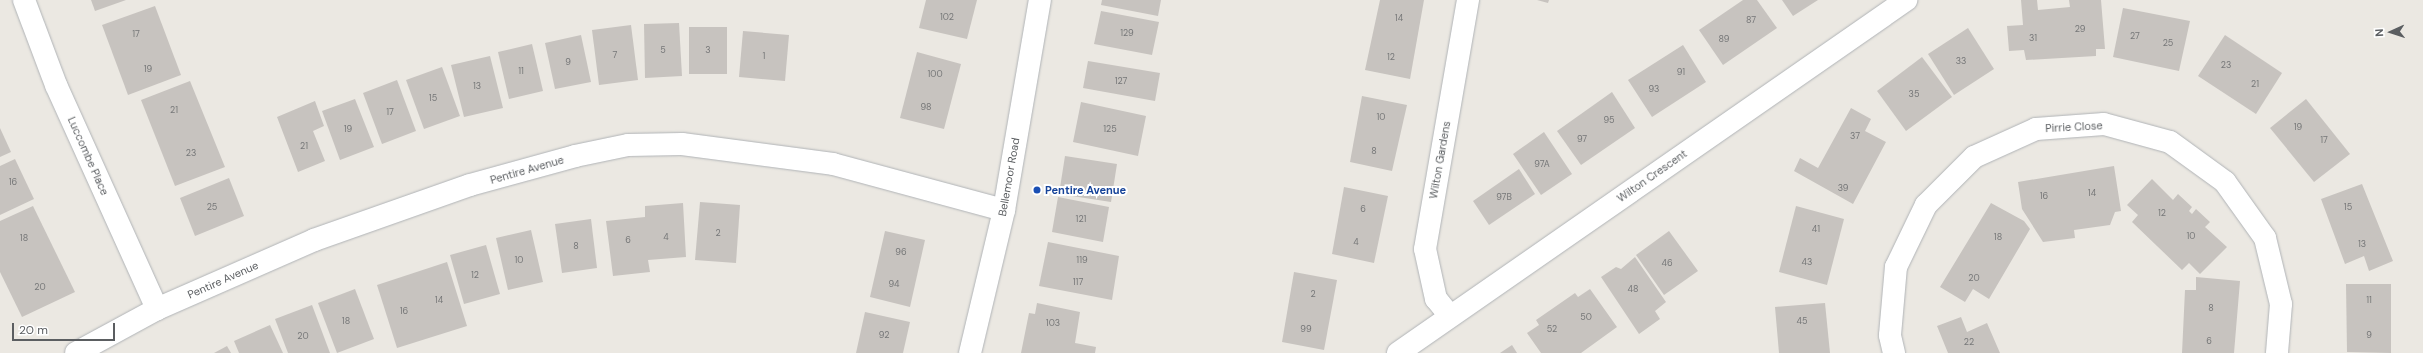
<!DOCTYPE html>
<html>
<head>
<meta charset="utf-8">
<style>
	body { margin:0 }
	#map { position:relative; width:2423px; height:353px; overflow:hidden; background:#ebe8e2; font-family:"DM Sans",sans-serif }
	div>[style] { position:absolute }
	[style*='--x'] { left:calc(var(--x)*1px); top:calc(var(--y)*1px); width:calc(var(--w)*1px); rotate:calc(var(--a)*1deg) }
	.building>* { inset:0; background:#c7c3bf }
	.roads { filter:drop-shadow(0 0 1px #b0b3b6) drop-shadow(0 0 1px #b0b3b6) }
	.minor>* { height:22px; margin:-11px; padding:0 11px; transform-origin:11px; border-radius:11px; background:#fff }
	.dots>* { width:11px; height:11px; translate:-50% -50%; box-sizing:border-box; border:2px solid #fff; border-radius:50% }
	span { translate:-50% -50%; white-space:nowrap; text-align:center; line-height:1.15; -webkit-text-stroke:4px #fff; paint-order:stroke }
	.number-label { font-size:9px; color:#767778 }
	.number-label span { -webkit-text-stroke-width:0 }
	.street-label { font-size:11px; color:#5b5e61 }
	.transit-label { font-size:11px; color:#164399; font-weight:700 }
	.left { translate:0 -50%; text-align:left }
	.north { position:absolute; left:2371px; top:12px; width:40px; height:40px; -webkit-text-stroke:3px #fff; paint-order:stroke; rotate:267deg; font-size:11px; font-weight:700; line-height:16px; text-align:center; color:#5b5e61 }
	.north::after { content:''; display:block; margin:auto; width:14px; height:18px; background:#5b5e61; clip-path:polygon(50% 0,100% 100%,50% 72%,0 100%) }
	.scale { position:absolute; left:12px; top:323px; width:103px; height:18px; box-sizing:border-box; border:2px solid #5b5e61; border-top:0; padding-left:5px; font-size:12px; line-height:14px; white-space:nowrap; color:#5b5e61; -webkit-text-stroke:3px #fff; paint-order:stroke }
</style>
</head>
<body>
<div id="map">
	<div class="building">
		<i style="clip-path:polygon(91px 0,126px 0,95px 11px)"></i>
		<i style="clip-path:polygon(926px 0,977px 0,967px 39px,919px 28px)"></i>
		<i style="clip-path:polygon(1102px 0,1161px 0,1158px 16px,1101px 5px)"></i>
		<i style="clip-path:polygon(1380px 0,1424px 0,1410px 79px,1365px 70px)"></i>
		<i style="clip-path:polygon(1537px 0,1549px 0,1548px 3px)"></i>
		<i style="clip-path:polygon(1743px 0,1757px 0,1777px 28px,1723px 65px,1699px 30px)"></i>
		<i style="clip-path:polygon(1782px 0,1818px 0,1793px 16px)"></i>
		<i style="clip-path:polygon(2021px 0,2037px 0,2038px 10px,2070px 7px,2069px 0,2101px 0,2105px 49px,2096px 49px,2096px 56px,2026px 60px,2024px 50px,2009px 51px,2007px 26px,2023px 25px)"></i>
		<i style="clip-path:polygon(155px 6px,181px 75px,128px 95px,102px 25px)"></i>
		<i style="clip-path:polygon(2123px 8px,2190px 21px,2179px 71px,2113px 57px)"></i>
		<i style="clip-path:polygon(1101px 11px,1159px 22px,1152px 55px,1094px 44px)"></i>
		<i style="clip-path:polygon(679px 23px,682px 76px,645px 78px,644px 24px)"></i>
		<i style="clip-path:polygon(631px 25px,638px 80px,599px 85px,592px 30px)"></i>
		<i style="clip-path:polygon(689px 27px,727px 27px,727px 74px,689px 74px)"></i>
		<i style="clip-path:polygon(1968px 28px,1994px 69px,1954px 95px,1928px 54px)"></i>
		<i style="clip-path:polygon(743px 31px,789px 35px,785px 81px,739px 77px)"></i>
		<i style="clip-path:polygon(581px 35px,591px 82px,555px 89px,545px 43px)"></i>
		<i style="clip-path:polygon(2225px 35px,2282px 73px,2256px 114px,2198px 76px)"></i>
		<i style="clip-path:polygon(532px 44px,543px 91px,509px 99px,498px 52px)"></i>
		<i style="clip-path:polygon(1683px 45px,1706px 82px,1652px 117px,1628px 80px)"></i>
		<i style="clip-path:polygon(917px 52px,961px 64px,944px 129px,900px 118px)"></i>
		<i style="clip-path:polygon(490px 56px,503px 108px,464px 117px,451px 65px)"></i>
		<i style="clip-path:polygon(1922px 57px,1952px 97px,1906px 131px,1877px 91px)"></i>
		<i style="clip-path:polygon(1088px 61px,1160px 73px,1155px 101px,1083px 88px)"></i>
		<i style="clip-path:polygon(442px 67px,460px 116px,424px 129px,406px 80px)"></i>
		<i style="clip-path:polygon(397px 80px,416px 131px,382px 144px,363px 93px)"></i>
		<i style="clip-path:polygon(190px 81px,225px 167px,175px 186px,141px 100px)"></i>
		<i style="clip-path:polygon(1612px 92px,1635px 128px,1581px 165px,1557px 131px)"></i>
		<i style="clip-path:polygon(1362px 96px,1407px 105px,1392px 171px,1350px 162px)"></i>
		<i style="clip-path:polygon(355px 99px,374px 147px,340px 160px,322px 111px)"></i>
		<i style="clip-path:polygon(2306px 99px,2350px 154px,2314px 182px,2270px 128px)"></i>
		<i style="clip-path:polygon(315px 101px,324px 126px,313px 131px,325px 161px,298px 172px,277px 117px)"></i>
		<i style="clip-path:polygon(1081px 102px,1146px 116px,1138px 156px,1073px 142px)"></i>
		<i style="clip-path:polygon(1851px 108px,1871px 119px,1865px 131px,1886px 142px,1853px 204px,1794px 171px,1800px 158px,1818px 168px)"></i>
		<i style="clip-path:polygon(0 128px,11px 152px,0 157px)"></i>
		<i style="clip-path:polygon(1544px 132px,1572px 174px,1541px 195px,1513px 154px)"></i>
		<i style="clip-path:polygon(1065px 156px,1117px 164px,1111px 202px,1059px 194px)"></i>
		<i style="clip-path:polygon(15px 159px,34px 199px,0 215px,0 166px)"></i>
		<i style="clip-path:polygon(2114px 166px,2121px 211px,2115px 212px,2110px 225px,2074px 230px,2075px 238px,2043px 242px,2022px 209px,2018px 182px)"></i>
		<i style="clip-path:polygon(1519px 169px,1535px 194px,1489px 225px,1473px 201px)"></i>
		<i style="clip-path:polygon(229px 178px,244px 216px,195px 236px,180px 198px)"></i>
		<i style="clip-path:polygon(2152px 179px,2173px 200px,2178px 194px,2192px 207px,2189px 211px,2192px 214px,2196px 209px,2210px 222px,2205px 227px,2227px 247px,2200px 274px,2189px 263px,2182px 270px,2132px 222px,2138px 215px,2127px 205px)"></i>
		<i style="clip-path:polygon(2362px 184px,2393px 261px,2369px 271px,2364px 256px,2345px 264px,2321px 199px)"></i>
		<i style="clip-path:polygon(1344px 187px,1388px 196px,1374px 263px,1332px 254px)"></i>
		<i style="clip-path:polygon(1058px 197px,1109px 207px,1103px 242px,1052px 232px)"></i>
		<i style="clip-path:polygon(700px 202px,740px 205px,736px 263px,695px 260px)"></i>
		<i style="clip-path:polygon(683px 203px,686px 257px,648px 260px,650px 272px,613px 276px,606px 221px,645px 217px,645px 206px)"></i>
		<i style="clip-path:polygon(1991px 203px,2024px 221px,2030px 229px,1989px 299px,1973px 289px,1965px 302px,1940px 287px)"></i>
		<i style="clip-path:polygon(33px 206px,75px 292px,22px 317px,0 272px,0 221px)"></i>
		<i style="clip-path:polygon(1796px 206px,1844px 219px,1827px 285px,1779px 272px)"></i>
		<i style="clip-path:polygon(591px 219px,597px 268px,562px 273px,555px 224px)"></i>
		<i style="clip-path:polygon(531px 230px,543px 282px,508px 290px,496px 238px)"></i>
		<i style="clip-path:polygon(885px 231px,925px 240px,910px 307px,870px 297px)"></i>
		<i style="clip-path:polygon(1669px 231px,1698px 271px,1664px 295px,1636px 255px)"></i>
		<i style="clip-path:polygon(1048px 242px,1119px 256px,1112px 300px,1039px 286px)"></i>
		<i style="clip-path:polygon(486px 245px,500px 294px,464px 304px,450px 255px)"></i>
		<i style="clip-path:polygon(1635px 257px,1666px 302px,1655px 311px,1660px 319px,1639px 334px,1601px 277px,1616px 267px,1621px 269px)"></i>
		<i style="clip-path:polygon(447px 262px,467px 326px,397px 348px,377px 285px)"></i>
		<i style="clip-path:polygon(1294px 272px,1337px 280px,1324px 350px,1282px 342px)"></i>
		<i style="clip-path:polygon(2196px 277px,2240px 281px,2234px 353px,2182px 353px,2185px 290px,2196px 290px)"></i>
		<i style="clip-path:polygon(2346px 284px,2391px 284px,2391px 353px,2347px 352px)"></i>
		<i style="clip-path:polygon(355px 289px,374px 339px,337px 353px,318px 303px)"></i>
		<i style="clip-path:polygon(1590px 289px,1617px 327px,1581px 353px,1541px 353px,1527px 333px,1539px 325px,1536px 320px,1575px 293px,1578px 297px)"></i>
		<i style="clip-path:polygon(1037px 303px,1080px 312px,1075px 343px,1096px 347px,1095px 353px,1021px 353px,1029px 313px,1035px 314px)"></i>
		<i style="clip-path:polygon(1825px 303px,1830px 353px,1779px 353px,1775px 307px)"></i>
		<i style="clip-path:polygon(312px 305px,330px 353px,288px 353px,275px 319px)"></i>
		<i style="clip-path:polygon(865px 312px,910px 322px,903px 353px,856px 353px)"></i>
		<i style="clip-path:polygon(1961px 317px,1967px 332px,1987px 323px,2000px 353px,1948px 353px,1937px 326px)"></i>
		<i style="clip-path:polygon(270px 325px,283px 353px,239px 353px,234px 341px)"></i>
		<i style="clip-path:polygon(1512px 345px,1517px 353px,1500px 353px)"></i>
		<i style="clip-path:polygon(227px 346px,231px 353px,214px 353px)"></i>
	</div>
	<div class="roads">
		<div class="minor">
			<i style="--x:24;--y:0;--w:91;--a:69.4"></i>
			<i style="--x:56;--y:85;--w:246;--a:65.7"></i>
			<i style="--x:1450;--y:316;--w:22;--a:-129"></i>
			<i style="--x:1436;--y:299;--w:51;--a:-102.4"></i>
			<i style="--x:1425;--y:249;--w:253;--a:-80.2"></i>
			<i style="--x:76;--y:353;--w:92;--a:-28.5"></i>
			<i style="--x:157;--y:309;--w:171;--a:-23.7"></i>
			<i style="--x:314;--y:240;--w:165;--a:-19.4"></i>
			<i style="--x:470;--y:185;--w:109;--a:-15.4"></i>
			<i style="--x:575;--y:156;--w:54;--a:-11.7"></i>
			<i style="--x:628;--y:145;--w:54;--a:-1.1"></i>
			<i style="--x:682;--y:144;--w:152;--a:7.5"></i>
			<i style="--x:833;--y:164;--w:177;--a:15.1"></i>
			<i style="--x:970;--y:353;--w:147;--a:-76.6"></i>
			<i style="--x:1004;--y:210;--w:213;--a:-80.3"></i>
			<i style="--x:1398;--y:353;--w:619;--a:-34.79"></i>
			<i style="--x:1894;--y:353;--w:18;--a:-103"></i>
			<i style="--x:1890;--y:335;--w:68;--a:-85"></i>
			<i style="--x:1896;--y:267;--w:69;--a:-64.2"></i>
			<i style="--x:1926;--y:205;--w:68;--a:-45"></i>
			<i style="--x:1974;--y:157;--w:68;--a:-24.3"></i>
			<i style="--x:2036;--y:129;--w:68;--a:-4.2"></i>
			<i style="--x:2104;--y:124;--w:68;--a:15.3"></i>
			<i style="--x:2170;--y:142;--w:68;--a:36"></i>
			<i style="--x:2225;--y:182;--w:69;--a:54.5"></i>
			<i style="--x:2265;--y:238;--w:68;--a:76.4"></i>
			<i style="--x:2281;--y:304;--w:49;--a:94.7"></i>
		</div>
	</div>
	<div class="dots">
		<i style="left:1037px;top:190px;background:#1a4fb4"></i>
	</div>
	<div class="number-label">
		<span style="left:947px;top:17px">102</span>
		<span style="left:1399px;top:18px">14</span>
		<span style="left:1751px;top:20px">87</span>
		<span style="left:2080px;top:29px">29</span>
		<span style="left:1127px;top:33px">129</span>
		<span style="left:136px;top:34px">17</span>
		<span style="left:2135px;top:36px">27</span>
		<span style="left:2033px;top:38px">31</span>
		<span style="left:1724px;top:39px">89</span>
		<span style="left:2168px;top:43px">25</span>
		<span style="left:663px;top:50px">5</span>
		<span style="left:708px;top:50px">3</span>
		<span style="left:615px;top:55px">7</span>
		<span style="left:764px;top:56px">1</span>
		<span style="left:1391px;top:57px">12</span>
		<span style="left:1961px;top:61px">33</span>
		<span style="left:568px;top:62px">9</span>
		<span style="left:2226px;top:65px">23</span>
		<span style="left:148px;top:69px">19</span>
		<span style="left:521px;top:71px">11</span>
		<span style="left:1681px;top:72px">91</span>
		<span style="left:935px;top:74px">100</span>
		<span style="left:1121px;top:81px">127</span>
		<span style="left:2255px;top:84px">21</span>
		<span style="left:477px;top:86px">13</span>
		<span style="left:1654px;top:89px">93</span>
		<span style="left:1914px;top:94px">35</span>
		<span style="left:433px;top:98px">15</span>
		<span style="left:926px;top:107px">98</span>
		<span style="left:174px;top:110px">21</span>
		<span style="left:390px;top:112px">17</span>
		<span style="left:1381px;top:117px">10</span>
		<span style="left:1609px;top:120px">95</span>
		<span style="left:2298px;top:127px">19</span>
		<span style="left:348px;top:129px">19</span>
		<span style="left:1110px;top:129px">125</span>
		<span style="left:1855px;top:136px">37</span>
		<span style="left:1582px;top:139px">97</span>
		<span style="left:2324px;top:140px">17</span>
		<span style="left:304px;top:146px">21</span>
		<span style="left:1374px;top:151px">8</span>
		<span style="left:191px;top:153px">23</span>
		<span style="left:1542px;top:164px">97A</span>
		<span style="left:13px;top:182px">16</span>
		<span style="left:1843px;top:188px">39</span>
		<span style="left:2092px;top:193px">14</span>
		<span style="left:2044px;top:196px">16</span>
		<span style="left:1504px;top:197px">97B</span>
		<span style="left:212px;top:207px">25</span>
		<span style="left:2348px;top:207px">15</span>
		<span style="left:1363px;top:209px">6</span>
		<span style="left:2162px;top:213px">12</span>
		<span style="left:1081px;top:219px">121</span>
		<span style="left:1816px;top:229px">41</span>
		<span style="left:718px;top:233px">2</span>
		<span style="left:2191px;top:236px">10</span>
		<span style="left:666px;top:237px">4</span>
		<span style="left:1998px;top:237px">18</span>
		<span style="left:24px;top:238px">18</span>
		<span style="left:628px;top:240px">6</span>
		<span style="left:1356px;top:242px">4</span>
		<span style="left:2362px;top:244px">13</span>
		<span style="left:576px;top:246px">8</span>
		<span style="left:901px;top:252px">96</span>
		<span style="left:519px;top:260px">10</span>
		<span style="left:1082px;top:260px">119</span>
		<span style="left:1807px;top:262px">43</span>
		<span style="left:1667px;top:263px">46</span>
		<span style="left:475px;top:275px">12</span>
		<span style="left:1974px;top:278px">20</span>
		<span style="left:1078px;top:282px">117</span>
		<span style="left:894px;top:284px">94</span>
		<span style="left:40px;top:287px">20</span>
		<span style="left:1633px;top:289px">48</span>
		<span style="left:1313px;top:294px">2</span>
		<span style="left:439px;top:300px">14</span>
		<span style="left:2369px;top:300px">11</span>
		<span style="left:2211px;top:308px">8</span>
		<span style="left:404px;top:311px">16</span>
		<span style="left:1586px;top:317px">50</span>
		<span style="left:346px;top:321px">18</span>
		<span style="left:1802px;top:321px">45</span>
		<span style="left:1053px;top:323px">103</span>
		<span style="left:1306px;top:329px">99</span>
		<span style="left:1552px;top:329px">52</span>
		<span style="left:884px;top:335px">92</span>
		<span style="left:2369px;top:335px">9</span>
		<span style="left:303px;top:336px">20</span>
		<span style="left:2209px;top:341px">6</span>
		<span style="left:1969px;top:342px">22</span>
	</div>
	<div class="street-label">
		<span style="left:2074px;top:127px;rotate:-3deg">Pirrie Close</span>
		<span style="left:88px;top:156px;rotate:66deg">Luccombe Place</span>
		<span style="left:1440px;top:160px;rotate:-80deg">Wilton Gardens</span>
		<span style="left:527px;top:170px;rotate:-16deg">Pentire Avenue</span>
		<span style="left:1652px;top:176px;rotate:-35deg">Wilton Crescent</span>
		<span style="left:1009px;top:177px;rotate:-80deg">Bellemoor Road</span>
		<span style="left:223px;top:280px;rotate:-24deg">Pentire Avenue</span>
	</div>
	<div class="transit-label">
		<span class="left" style="left:1045px;top:190px">Pentire Avenue</span>
	</div>
	<div class="north">N</div>
	<div class="scale">20 m</div>
</div>
</body>
</html>
